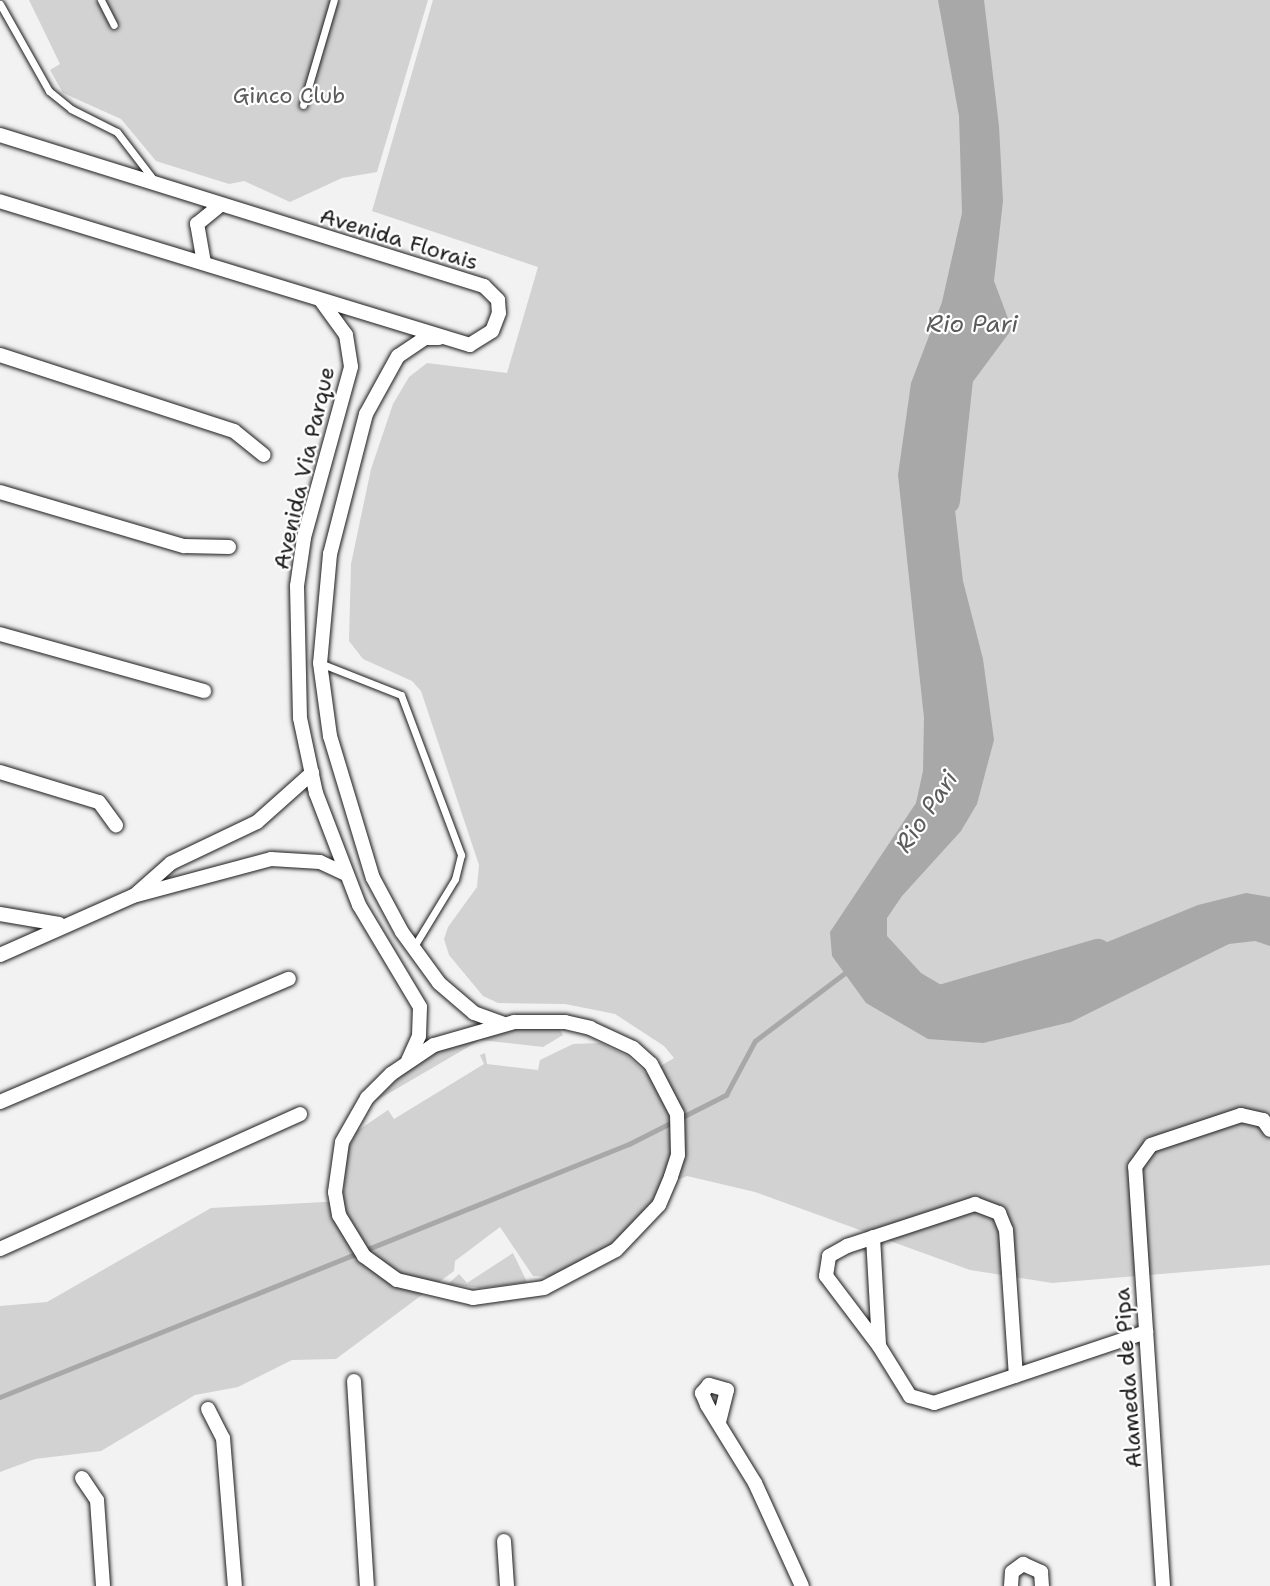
<!DOCTYPE html>
<html>
<head>
<meta charset="utf-8">
<style>
	body { margin:0 }
	#map { position:relative; width:1270px; height:1586px; overflow:hidden; background:#f2f2f2; font-family:"Shantell Sans",sans-serif }
	div>[style] { position:absolute }
	[style*='--x'] { left:calc(var(--x)*1px); top:calc(var(--y)*1px); width:calc(var(--w)*1px); rotate:calc(var(--a)*1deg) }
	.green>* { inset:0; background:#d2d2d2 }
	.water>* { inset:0; background:#a8a8a8 }
	.stream>* { height:4.5px; margin:-2.25px; padding:0 2.25px; transform-origin:2.25px; border-radius:2.25px; background:#a8a8a8 }
	.river>* { height:26px; margin:-13px; padding:0 13px; transform-origin:13px; border-radius:13px; background:#a8a8a8 }
	.roads { filter:drop-shadow(0 0 2px #1c1c1c) drop-shadow(0 0 2px #1c1c1c) }
	.service>* { height:7px; margin:-3.5px; padding:0 3.5px; transform-origin:3.5px; border-radius:3.5px; background:#fff }
	.minor>* { height:14px; margin:-7px; padding:0 7px; transform-origin:7px; border-radius:7px; background:#fff }
	span { translate:-50% -50%; white-space:nowrap; text-align:center; line-height:1.15; -webkit-text-stroke:4.5px #fff; paint-order:stroke }
	.park-label { font-size:22px; color:#5c5c5c }
	.street-label { font-size:22px; color:#1c1c1c }
	.water-label { font-size:24px; color:#5b5b5b; font-style:italic }
</style>
</head>
<body>
<div id="map">
	<div class="green">
		<i style="clip-path:polygon(29px 0,428px 0,377px 172px,342px 178px,290px 202px,244px 181px,229px 184px,156px 161px,121px 119px,63px 93px,50px 70px,60px 64px)"></i>
		<i style="clip-path:polygon(433px 0,1270px 0,1270px 1265px,1052px 1283px,970px 1270px,755px 1192px,687px 1176px,667px 1184px,634px 1225px,600px 1254px,554px 1277px,533px 1276px,500px 1227px,455px 1261px,454px 1271px,336px 1359px,292px 1360px,238px 1387px,195px 1395px,101px 1451px,35px 1459px,0 1472px,0 1306px,47px 1302px,211px 1208px,343px 1201px,346px 1153px,357px 1131px,388px 1110px,394px 1119px,484px 1064px,480px 1055px,485px 1053px,487px 1064px,538px 1070px,540px 1060px,573px 1044px,600px 1043px,627px 1056px,647px 1074px,674px 1058px,664px 1046px,615px 1014px,565px 1004px,498px 1003px,483px 996px,449px 955px,444px 939px,448px 927px,477px 887px,479px 865px,421px 691px,412px 681px,363px 659px,349px 641px,351px 564px,371px 469px,393px 404px,409px 377px,427px 363px,507px 373px,538px 267px,372px 211px)"></i>
		<i style="clip-path:polygon(511px 1028px,559px 1028px,563px 1035px,543px 1047px,480px 1040px,374px 1102px,409px 1068px,439px 1050px)"></i>
		<i style="clip-path:polygon(513px 1253px,527px 1282px,481px 1288px,448px 1284px,459px 1274px,467px 1283px)"></i>
	</div>
	<div class="water">
		<i style="clip-path:polygon(938px 0,984px 0,999px 126px,1003px 201px,994px 281px,1012px 329px,969px 387px,951px 426px,950px 465px,963px 581px,983px 659px,994px 740px,977px 804px,961px 831px,902px 896px,887px 918px,887px 936px,921px 973px,953px 992px,982px 993px,1198px 905px,1246px 893px,1270px 897px,1270px 946px,1255px 941px,1229px 944px,1071px 1022px,983px 1043px,928px 1039px,866px 1003px,832px 956px,830px 932px,916px 803px,923px 771px,924px 718px,898px 475px,911px 383px,942px 302px,962px 213px,959px 116px)"></i>
	</div>
	<div class="stream">
		<i style="--x:0;--y:1397;--w:678;--a:-21.91"></i>
		<i style="--x:629;--y:1144;--w:109;--a:-26.8"></i>
		<i style="--x:726;--y:1095;--w:61;--a:-61.8"></i>
		<i style="--x:755;--y:1041;--w:118;--a:-37.1"></i>
	</div>
	<div class="river">
		<i style="--x:947;--y:501;--w:122;--a:-83.9"></i>
		<i style="--x:930;--y:995;--w:8;--a:30"></i>
		<i style="--x:937;--y:999;--w:168;--a:-16.3"></i>
	</div>
	<div class="roads">
		<div class="service">
			<i style="--x:101;--y:0;--w:28;--a:63"></i>
			<i style="--x:0;--y:4;--w:100;--a:60.6"></i>
			<i style="--x:49;--y:91;--w:28;--a:39"></i>
			<i style="--x:71;--y:109;--w:51;--a:26.6"></i>
			<i style="--x:117;--y:132;--w:59;--a:52.5"></i>
			<i style="--x:303;--y:105;--w:109;--a:-73.6"></i>
			<i style="--x:320;--y:663;--w:87;--a:21.6"></i>
			<i style="--x:401;--y:695;--w:171;--a:69.4"></i>
			<i style="--x:461;--y:855;--w:25;--a:104"></i>
			<i style="--x:455;--y:879;--w:81;--a:121.3"></i>
		</div>
		<div class="minor">
			<i style="--x:0;--y:135;--w:507;--a:17.33"></i>
			<i style="--x:484;--y:286;--w:20;--a:45"></i>
			<i style="--x:498;--y:300;--w:13;--a:86"></i>
			<i style="--x:499;--y:313;--w:19;--a:111"></i>
			<i style="--x:492;--y:331;--w:26;--a:148"></i>
			<i style="--x:470;--y:345;--w:492;--a:-163"></i>
			<i style="--x:204;--y:263;--w:40;--a:-100"></i>
			<i style="--x:197;--y:224;--w:28;--a:-39"></i>
			<i style="--x:322;--y:302;--w:41;--a:54"></i>
			<i style="--x:346;--y:335;--w:32;--a:81"></i>
			<i style="--x:351;--y:367;--w:177;--a:105.4"></i>
			<i style="--x:304;--y:538;--w:49;--a:98.3"></i>
			<i style="--x:297;--y:586;--w:132;--a:88.7"></i>
			<i style="--x:300;--y:718;--w:77;--a:78"></i>
			<i style="--x:316;--y:793;--w:120;--a:69"></i>
			<i style="--x:359;--y:905;--w:119;--a:59.1"></i>
			<i style="--x:420;--y:1007;--w:29;--a:92"></i>
			<i style="--x:419;--y:1036;--w:27;--a:114"></i>
			<i style="--x:439;--y:338;--w:14;--a:180"></i>
			<i style="--x:425;--y:338;--w:32;--a:146"></i>
			<i style="--x:398;--y:356;--w:66;--a:118.9"></i>
			<i style="--x:366;--y:414;--w:145;--a:104.4"></i>
			<i style="--x:330;--y:554;--w:109;--a:95.2"></i>
			<i style="--x:320;--y:663;--w:74;--a:82.2"></i>
			<i style="--x:330;--y:736;--w:148;--a:73.2"></i>
			<i style="--x:373;--y:878;--w:61;--a:61.8"></i>
			<i style="--x:402;--y:932;--w:63;--a:54"></i>
			<i style="--x:439;--y:983;--w:46;--a:40.6"></i>
			<i style="--x:474;--y:1013;--w:30;--a:20"></i>
			<i style="--x:0;--y:355;--w:246;--a:18"></i>
			<i style="--x:234;--y:431;--w:38;--a:39"></i>
			<i style="--x:0;--y:492;--w:192;--a:16.4"></i>
			<i style="--x:184;--y:546;--w:45;--a:1.3"></i>
			<i style="--x:0;--y:634;--w:212;--a:15.6"></i>
			<i style="--x:0;--y:772;--w:103;--a:16.9"></i>
			<i style="--x:99;--y:802;--w:29;--a:54"></i>
			<i style="--x:135;--y:895;--w:48;--a:-41.6"></i>
			<i style="--x:171;--y:863;--w:95;--a:-25.5"></i>
			<i style="--x:257;--y:822;--w:74;--a:-41.7"></i>
			<i style="--x:0;--y:914;--w:60;--a:9.6"></i>
			<i style="--x:0;--y:955;--w:145;--a:-23.9"></i>
			<i style="--x:133;--y:896;--w:143;--a:-15"></i>
			<i style="--x:271;--y:859;--w:49;--a:3.5"></i>
			<i style="--x:320;--y:862;--w:29;--a:25"></i>
			<i style="--x:514;--y:1022;--w:51;--a:0"></i>
			<i style="--x:565;--y:1022;--w:26;--a:13"></i>
			<i style="--x:590;--y:1028;--w:47;--a:24.9"></i>
			<i style="--x:633;--y:1048;--w:24;--a:42"></i>
			<i style="--x:651;--y:1064;--w:56;--a:62.5"></i>
			<i style="--x:677;--y:1114;--w:41;--a:88.6"></i>
			<i style="--x:678;--y:1155;--w:23;--a:108"></i>
			<i style="--x:671;--y:1177;--w:30;--a:113"></i>
			<i style="--x:659;--y:1205;--w:62;--a:133.7"></i>
			<i style="--x:616;--y:1250;--w:81;--a:152.2"></i>
			<i style="--x:544;--y:1288;--w:72;--a:172"></i>
			<i style="--x:473;--y:1298;--w:78;--a:-166.7"></i>
			<i style="--x:397;--y:1280;--w:41;--a:-144"></i>
			<i style="--x:364;--y:1256;--w:48;--a:-121.4"></i>
			<i style="--x:339;--y:1215;--w:23;--a:-100"></i>
			<i style="--x:335;--y:1192;--w:50;--a:-82"></i>
			<i style="--x:342;--y:1142;--w:51;--a:-60.4"></i>
			<i style="--x:367;--y:1098;--w:34;--a:-45"></i>
			<i style="--x:391;--y:1074;--w:52;--a:-34"></i>
			<i style="--x:434;--y:1045;--w:83;--a:-16"></i>
			<i style="--x:0;--y:1102;--w:314;--a:-23.1"></i>
			<i style="--x:873;--y:1237;--w:109;--a:86.8"></i>
			<i style="--x:879;--y:1346;--w:88;--a:-127.1"></i>
			<i style="--x:826;--y:1276;--w:20;--a:-81"></i>
			<i style="--x:829;--y:1256;--w:21;--a:-29"></i>
			<i style="--x:847;--y:1246;--w:135;--a:-18.2"></i>
			<i style="--x:975;--y:1204;--w:26;--a:21"></i>
			<i style="--x:999;--y:1213;--w:18;--a:68"></i>
			<i style="--x:1006;--y:1230;--w:146;--a:86.1"></i>
			<i style="--x:0;--y:1249;--w:329;--a:-24.2"></i>
			<i style="--x:879;--y:1346;--w:59;--a:58.2"></i>
			<i style="--x:910;--y:1396;--w:25;--a:16"></i>
			<i style="--x:934;--y:1403;--w:224;--a:-18.5"></i>
			<i style="--x:354;--y:1381;--w:205;--a:86.4"></i>
			<i style="--x:208;--y:1409;--w:33;--a:63"></i>
			<i style="--x:223;--y:1438;--w:148;--a:85.4"></i>
			<i style="--x:719;--y:1422;--w:33;--a:-76"></i>
			<i style="--x:727;--y:1390;--w:19;--a:-164"></i>
			<i style="--x:709;--y:1385;--w:11;--a:131"></i>
			<i style="--x:702;--y:1393;--w:13;--a:67"></i>
			<i style="--x:707;--y:1405;--w:92;--a:58.4"></i>
			<i style="--x:755;--y:1483;--w:113;--a:65.5"></i>
			<i style="--x:82;--y:1478;--w:27;--a:56"></i>
			<i style="--x:97;--y:1500;--w:86;--a:86"></i>
			<i style="--x:504;--y:1541;--w:45;--a:86.2"></i>
			<i style="--x:1011;--y:1586;--w:14;--a:-86"></i>
			<i style="--x:1012;--y:1572;--w:14;--a:-36"></i>
			<i style="--x:1023;--y:1564;--w:20;--a:24"></i>
			<i style="--x:1041;--y:1572;--w:14;--a:86"></i>
			<i style="--x:1163;--y:1586;--w:420;--a:-93.8"></i>
			<i style="--x:1135;--y:1167;--w:27;--a:-54"></i>
			<i style="--x:1151;--y:1145;--w:95;--a:-18.4"></i>
			<i style="--x:1241;--y:1115;--w:23;--a:13"></i>
			<i style="--x:1263;--y:1120;--w:12;--a:55"></i>
		</div>
	</div>
	<div class="park-label">
		<span style="left:289px;top:96px">Ginco Club</span>
	</div>
	<div class="street-label">
		<span style="left:399px;top:239px;rotate:17deg">Avenida Florais</span>
		<span style="left:304px;top:468px;rotate:-77deg">Avenida Via Parque</span>
		<span style="left:1128px;top:1378px;rotate:-94deg">Alameda de Pipa</span>
	</div>
	<div class="water-label">
		<span style="left:972px;top:325px">Rio Pari</span>
		<span style="left:927px;top:812px;rotate:-56deg">Rio Pari</span>
	</div>
</div>
</body>
</html>
